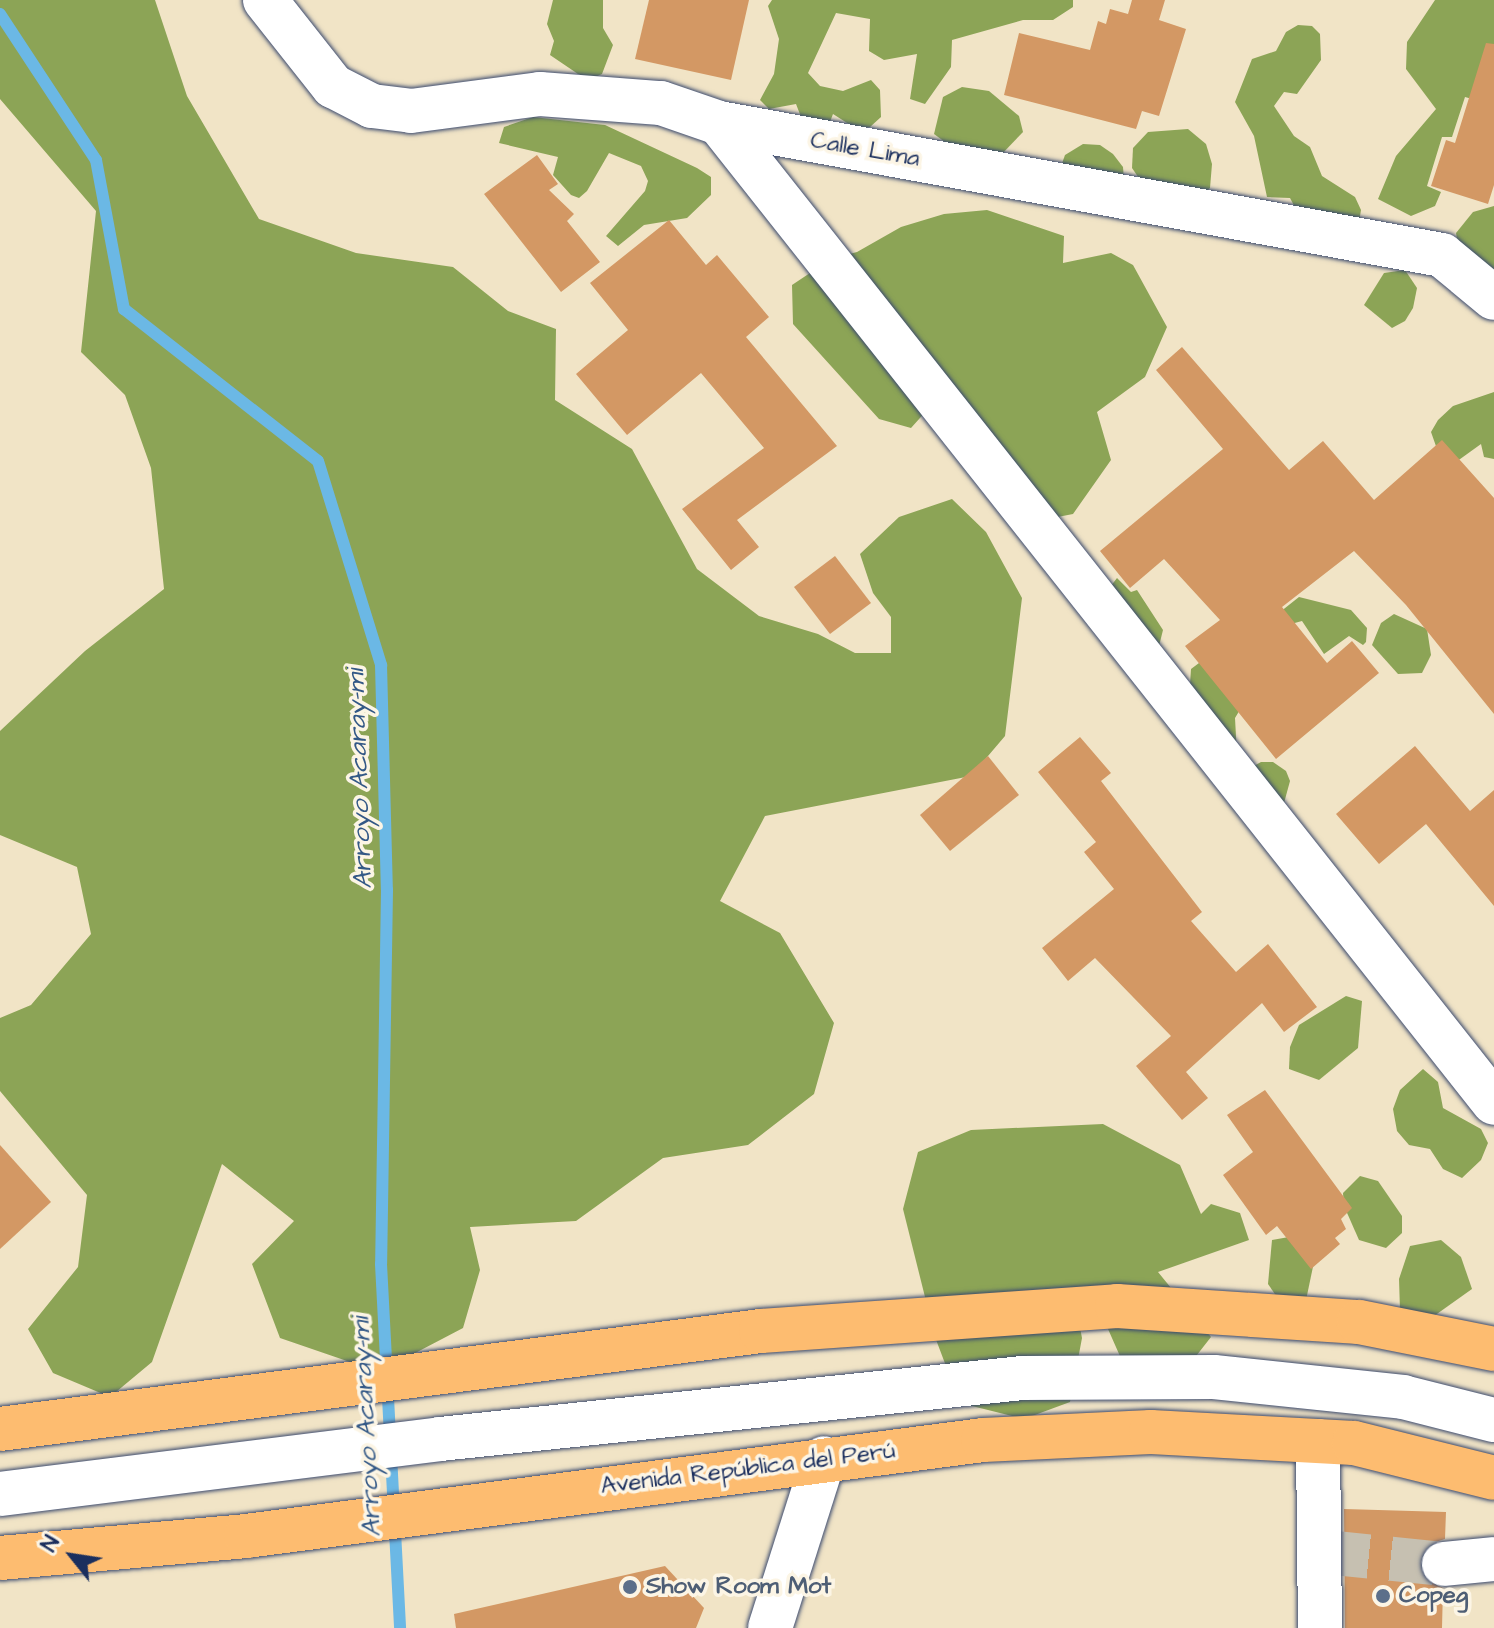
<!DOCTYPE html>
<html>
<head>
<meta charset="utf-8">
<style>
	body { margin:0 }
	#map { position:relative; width:1494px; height:1628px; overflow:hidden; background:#f1e4c6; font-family:"Architects Daughter",sans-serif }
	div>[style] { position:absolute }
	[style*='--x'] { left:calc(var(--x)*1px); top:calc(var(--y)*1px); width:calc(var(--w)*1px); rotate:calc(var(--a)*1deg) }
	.forest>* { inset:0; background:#8ca456 }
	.stream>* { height:12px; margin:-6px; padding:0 6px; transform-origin:6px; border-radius:6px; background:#6bb8e5 }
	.building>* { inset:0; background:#d39864 }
	.minor-tunnel>* { height:44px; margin-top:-22px; transform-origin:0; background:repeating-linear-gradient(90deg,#c6c0b1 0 44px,transparent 0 66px) }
	.roads { filter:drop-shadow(0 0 2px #3b4a6e) drop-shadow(0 0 2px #3b4a6e) }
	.minor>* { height:44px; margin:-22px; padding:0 22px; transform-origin:22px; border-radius:22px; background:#fff }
	.highway>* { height:44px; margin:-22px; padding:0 22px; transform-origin:22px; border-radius:22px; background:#fdbc70 }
	.dots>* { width:22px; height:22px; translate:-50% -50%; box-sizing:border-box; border:4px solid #fcf5e5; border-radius:50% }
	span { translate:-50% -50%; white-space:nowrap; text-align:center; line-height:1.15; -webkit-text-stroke:7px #fcf5e5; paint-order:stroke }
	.street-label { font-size:24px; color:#1b2f5e }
	.service-label { font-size:24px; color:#4e5e75; font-weight:700 }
	.left { translate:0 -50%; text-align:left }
	.water-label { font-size:26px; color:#335886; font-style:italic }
	.north { position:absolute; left:32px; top:1516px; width:80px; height:80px; -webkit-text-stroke:6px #fcf5e5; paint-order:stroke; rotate:300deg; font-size:22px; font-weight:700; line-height:32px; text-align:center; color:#1b2f5e }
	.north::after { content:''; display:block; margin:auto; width:28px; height:36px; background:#1b2f5e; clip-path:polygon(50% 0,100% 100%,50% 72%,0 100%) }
</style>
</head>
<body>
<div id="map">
	<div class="forest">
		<i style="clip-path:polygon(0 0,155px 0,187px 96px,259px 219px,356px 253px,453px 267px,508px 311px,556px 329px,555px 400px,632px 449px,697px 569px,759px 616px,818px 634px,855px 653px,891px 653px,891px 617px,873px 593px,860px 554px,899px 517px,952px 499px,986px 532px,1022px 598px,1005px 736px,971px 776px,765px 816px,720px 901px,780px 933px,834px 1023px,814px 1094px,748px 1145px,663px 1158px,576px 1221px,470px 1227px,480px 1270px,463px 1328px,379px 1372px,280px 1338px,252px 1264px,294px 1221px,222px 1164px,152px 1362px,110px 1397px,53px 1373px,28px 1329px,78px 1267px,87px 1195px,0 1091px,0 1018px,31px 1005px,91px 934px,77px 867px,0 835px,0 731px,85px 651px,164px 589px,151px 468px,125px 395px,81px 352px,96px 211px,0 99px)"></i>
		<i style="clip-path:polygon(553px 0,603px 0,603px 28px,613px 45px,602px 74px,591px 79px,578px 74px,550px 55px,554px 41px,547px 24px)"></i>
		<i style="clip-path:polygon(772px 0,1073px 0,1073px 7px,1053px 20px,1023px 20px,952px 40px,951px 67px,925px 104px,910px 99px,917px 54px,884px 60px,869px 51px,870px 19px,836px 13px,808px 73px,820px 86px,843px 91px,871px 80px,880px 90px,881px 117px,870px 127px,855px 128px,833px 114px,828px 127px,801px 117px,796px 104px,769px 109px,760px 100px,774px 74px,779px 39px,768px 6px)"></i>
		<i style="clip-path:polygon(1435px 0,1494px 0,1494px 105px,1465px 97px,1452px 137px,1442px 137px,1427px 186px,1441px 192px,1435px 206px,1411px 216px,1378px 199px,1396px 156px,1436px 109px,1406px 69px,1407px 42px)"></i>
		<i style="clip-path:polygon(1298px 25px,1312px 26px,1320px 34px,1321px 60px,1297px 94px,1284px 92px,1274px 106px,1294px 136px,1310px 147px,1322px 176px,1355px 197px,1361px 210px,1359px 222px,1299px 215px,1290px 198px,1267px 197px,1254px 136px,1235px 102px,1252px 59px,1276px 51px,1286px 32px)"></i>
		<i style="clip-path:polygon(962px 87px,989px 91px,1019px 116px,1023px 132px,999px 157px,953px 148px,934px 134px,943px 97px)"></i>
		<i style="clip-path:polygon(533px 117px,605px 125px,697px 168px,711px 177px,711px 195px,687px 218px,644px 225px,618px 246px,606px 236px,645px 191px,648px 181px,641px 166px,609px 153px,587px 191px,579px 198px,571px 195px,553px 175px,558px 157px,499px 143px,504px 127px)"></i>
		<i style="clip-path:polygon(1188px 129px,1206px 144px,1212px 164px,1210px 188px,1193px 205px,1151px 196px,1132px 168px,1133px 148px,1148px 132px)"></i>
		<i style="clip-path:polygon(1083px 144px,1100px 145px,1113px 154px,1123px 167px,1124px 180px,1060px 169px,1065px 155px)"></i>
		<i style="clip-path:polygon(1494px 206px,1494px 309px,1459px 251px,1456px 233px,1473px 212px)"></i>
		<i style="clip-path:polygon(987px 210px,1064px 236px,1063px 263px,1111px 253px,1133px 265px,1167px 327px,1145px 377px,1097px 412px,1111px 460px,1073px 514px,1032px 522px,945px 390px,911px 428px,879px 419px,793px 324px,792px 285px,831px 259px,857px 252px,901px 227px,944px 214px)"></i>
		<i style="clip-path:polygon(1405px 270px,1417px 288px,1413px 308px,1405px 321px,1392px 328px,1364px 305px,1384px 273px)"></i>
		<i style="clip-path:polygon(1494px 392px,1494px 459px,1484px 457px,1481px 444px,1456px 462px,1437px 449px,1431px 432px,1438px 420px,1453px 406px)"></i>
		<i style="clip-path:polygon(1117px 578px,1131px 592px,1137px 590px,1163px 630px,1157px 654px,1094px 608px)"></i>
		<i style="clip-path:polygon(1299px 597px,1351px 610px,1367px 628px,1366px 642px,1363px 645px,1349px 636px,1324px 654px,1302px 621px,1291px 624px,1275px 616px)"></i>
		<i style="clip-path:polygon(1394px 614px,1427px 629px,1431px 655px,1422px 673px,1398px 674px,1372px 645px,1381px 623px)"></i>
		<i style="clip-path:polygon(1207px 657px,1241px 708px,1235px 718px,1237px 755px,1189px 701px,1191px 669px)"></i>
		<i style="clip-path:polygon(1261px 762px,1273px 762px,1286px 771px,1290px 781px,1284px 803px,1252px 767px)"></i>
		<i style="clip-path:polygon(1346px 996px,1362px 1001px,1358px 1048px,1319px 1080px,1289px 1069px,1290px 1047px,1299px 1025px)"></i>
		<i style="clip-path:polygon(1423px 1069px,1438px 1082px,1443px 1108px,1481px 1129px,1488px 1143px,1481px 1160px,1462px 1178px,1443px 1169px,1430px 1149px,1409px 1145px,1397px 1131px,1393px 1109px,1400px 1090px)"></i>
		<i style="clip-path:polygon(1103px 1124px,1180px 1165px,1201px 1214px,1211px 1204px,1240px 1213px,1249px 1240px,1158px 1272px,1211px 1337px,1175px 1383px,1123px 1363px,1108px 1329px,1117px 1312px,1078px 1317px,1082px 1338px,1070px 1402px,1024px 1419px,960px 1403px,935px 1337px,903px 1209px,918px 1152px,971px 1130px)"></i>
		<i style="clip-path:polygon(1360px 1176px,1378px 1181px,1402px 1216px,1402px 1233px,1386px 1248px,1359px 1240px,1344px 1206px,1343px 1193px)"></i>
		<i style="clip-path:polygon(1289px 1237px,1315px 1257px,1305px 1305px,1277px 1297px,1268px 1284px,1272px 1240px)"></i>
		<i style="clip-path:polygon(1441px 1240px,1461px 1257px,1472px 1289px,1434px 1316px,1400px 1310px,1399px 1279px,1410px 1246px)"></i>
	</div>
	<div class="stream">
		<i style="--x:0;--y:14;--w:175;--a:56.7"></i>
		<i style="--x:96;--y:160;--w:152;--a:79.4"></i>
		<i style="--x:124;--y:309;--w:246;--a:38.1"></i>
		<i style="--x:318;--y:461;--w:214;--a:72.8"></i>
		<i style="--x:381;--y:665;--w:225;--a:88.5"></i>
		<i style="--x:387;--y:890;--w:374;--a:90.9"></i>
		<i style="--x:381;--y:1264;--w:364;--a:87"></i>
	</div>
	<div class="building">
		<i style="clip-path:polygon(649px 0,749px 0,731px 80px,635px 59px)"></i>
		<i style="clip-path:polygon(1132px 0,1165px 0,1159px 20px,1186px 29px,1159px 116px,1142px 111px,1136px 129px,1004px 95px,1019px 33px,1090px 50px,1098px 21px,1106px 24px,1110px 9px,1128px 14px)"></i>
		<i style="clip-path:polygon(1486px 43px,1494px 44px,1494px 185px,1488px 204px,1431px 186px,1446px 140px,1455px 143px)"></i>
		<i style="clip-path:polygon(537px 155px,558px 184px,549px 190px,574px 214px,567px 221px,600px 262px,561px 292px,484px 194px)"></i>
		<i style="clip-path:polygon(669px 220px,706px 265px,717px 255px,769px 317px,746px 337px,837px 446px,737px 520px,759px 547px,731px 570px,682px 509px,764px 448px,701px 373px,627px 435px,576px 374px,628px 330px,590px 283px)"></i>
		<i style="clip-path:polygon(1182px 347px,1289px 470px,1323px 441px,1374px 500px,1442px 440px,1494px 498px,1494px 714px,1406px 605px,1354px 551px,1282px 607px,1327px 663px,1352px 641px,1379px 673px,1276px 759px,1185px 646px,1220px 620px,1164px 559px,1130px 588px,1100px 551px,1223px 449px,1156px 370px)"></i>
		<i style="clip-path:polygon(835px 556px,871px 603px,830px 634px,794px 587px)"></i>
		<i style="clip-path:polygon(1080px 737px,1111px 773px,1101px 781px,1202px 912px,1191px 921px,1236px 972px,1268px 944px,1317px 1007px,1284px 1032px,1262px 1003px,1186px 1072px,1208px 1098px,1182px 1120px,1136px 1066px,1171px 1036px,1095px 958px,1068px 981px,1042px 948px,1114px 889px,1084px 852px,1096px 842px,1038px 772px)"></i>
		<i style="clip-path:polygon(1415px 746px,1470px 811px,1494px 790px,1494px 906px,1426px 824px,1379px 864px,1336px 814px)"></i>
		<i style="clip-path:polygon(988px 756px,1019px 795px,950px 851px,920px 815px)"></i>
		<i style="clip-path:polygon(1265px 1090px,1352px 1208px,1341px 1219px,1346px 1229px,1335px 1238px,1340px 1244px,1311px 1269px,1277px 1226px,1266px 1235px,1223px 1175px,1253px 1152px,1227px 1115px)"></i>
		<i style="clip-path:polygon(0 1145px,51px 1202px,0 1249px)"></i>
		<i style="clip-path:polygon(1344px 1509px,1446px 1512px,1445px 1539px,1429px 1544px,1419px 1566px,1424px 1579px,1443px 1588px,1442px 1628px,1345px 1628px)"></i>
		<i style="clip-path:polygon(665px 1566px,704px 1608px,696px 1628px,456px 1628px,454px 1614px)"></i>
	</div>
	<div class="minor-tunnel">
		<i style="--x:1325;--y:1552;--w:120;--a:5.8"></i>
	</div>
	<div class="roads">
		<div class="minor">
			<i style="--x:265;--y:0;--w:110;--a:51.7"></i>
			<i style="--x:333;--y:86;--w:44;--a:27.1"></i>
			<i style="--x:372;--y:106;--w:39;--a:7"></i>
			<i style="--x:411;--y:111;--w:130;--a:-7.5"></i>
			<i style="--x:540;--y:94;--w:121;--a:4.3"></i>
			<i style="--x:661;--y:103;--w:61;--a:19"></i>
			<i style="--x:719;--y:123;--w:735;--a:10.35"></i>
			<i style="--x:1442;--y:255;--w:67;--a:39.6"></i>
			<i style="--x:719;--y:123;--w:1249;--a:51.66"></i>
			<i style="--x:1318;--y:1441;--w:187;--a:89.4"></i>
			<i style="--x:0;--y:1494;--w:443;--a:-7.1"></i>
			<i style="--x:440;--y:1439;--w:585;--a:-5.98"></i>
			<i style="--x:1022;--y:1378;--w:192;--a:-0.3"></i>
			<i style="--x:1214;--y:1377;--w:190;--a:6"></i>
			<i style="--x:1403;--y:1397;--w:94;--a:14.2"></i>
			<i style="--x:1444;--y:1564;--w:50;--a:-5.7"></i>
			<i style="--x:770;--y:1628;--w:178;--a:-72.4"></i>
		</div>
		<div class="highway">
			<i style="--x:0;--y:1429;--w:767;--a:-7.34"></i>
			<i style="--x:761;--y:1331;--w:357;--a:-4"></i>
			<i style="--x:1117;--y:1306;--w:243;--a:3.8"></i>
			<i style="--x:1359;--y:1322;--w:138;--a:11.3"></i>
			<i style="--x:0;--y:1558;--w:247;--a:-5.1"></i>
			<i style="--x:246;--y:1536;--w:743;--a:-7.42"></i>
			<i style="--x:983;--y:1440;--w:168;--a:-2.7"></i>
			<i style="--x:1151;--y:1432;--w:203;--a:3.1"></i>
			<i style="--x:1354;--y:1443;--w:144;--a:14"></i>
		</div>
	</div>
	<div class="dots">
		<i style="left:630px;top:1587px;background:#5c6f8a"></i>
		<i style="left:1383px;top:1596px;background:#5c6f8a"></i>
	</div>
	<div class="street-label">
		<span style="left:865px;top:150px;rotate:10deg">Calle Lima</span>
		<span style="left:748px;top:1469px;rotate:-7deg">Avenida República del Perú</span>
	</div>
	<div class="service-label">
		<span class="left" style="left:646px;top:1587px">Show Room Mot</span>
		<span class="left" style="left:1399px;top:1596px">Copeg</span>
	</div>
	<div class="water-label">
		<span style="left:360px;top:779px;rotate:-92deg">Arroyo Acaray-mi</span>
		<span style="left:367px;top:1427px;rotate:-93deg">Arroyo Acaray-mi</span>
	</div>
	<div class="north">N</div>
</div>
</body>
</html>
